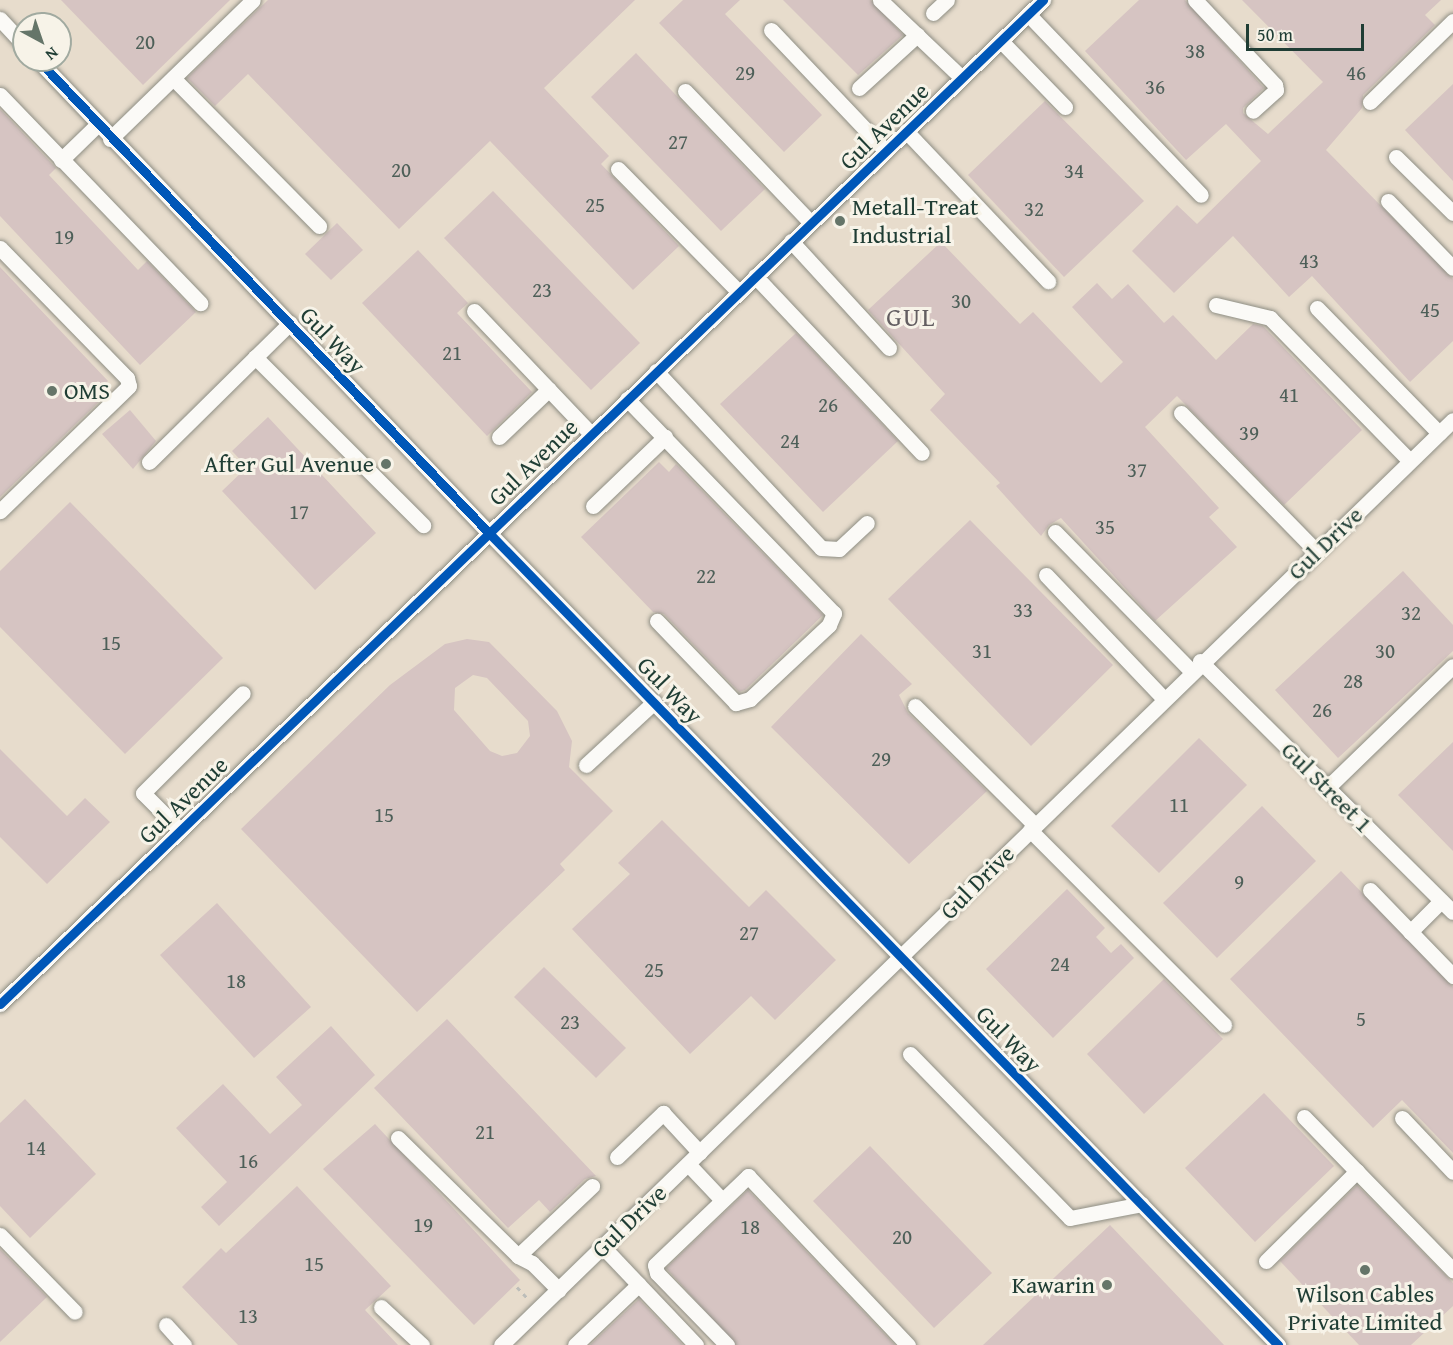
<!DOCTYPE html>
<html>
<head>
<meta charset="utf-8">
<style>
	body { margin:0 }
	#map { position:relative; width:1453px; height:1345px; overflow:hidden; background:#e7dccc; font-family:"Gentium Book Plus",serif }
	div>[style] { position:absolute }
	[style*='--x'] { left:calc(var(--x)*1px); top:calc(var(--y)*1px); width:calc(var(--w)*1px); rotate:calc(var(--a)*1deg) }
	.building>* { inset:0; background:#d6c4c2 }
	.path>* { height:3px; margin-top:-1.5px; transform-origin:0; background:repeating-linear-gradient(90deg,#bcbdb9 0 4.5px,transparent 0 9px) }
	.roads { filter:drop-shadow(0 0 2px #8e8e84) drop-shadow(0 0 2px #8e8e84) }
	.minor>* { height:15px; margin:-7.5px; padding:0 7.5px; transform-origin:7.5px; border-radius:7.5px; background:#fbfaf7 }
	.cycleway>* { height:9px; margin:-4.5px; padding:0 4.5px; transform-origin:4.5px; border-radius:4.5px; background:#0057b8 }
	.dots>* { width:16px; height:16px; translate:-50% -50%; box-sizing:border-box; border:3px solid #f7f3e8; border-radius:50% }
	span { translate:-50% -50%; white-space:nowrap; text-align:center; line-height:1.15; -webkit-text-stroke:6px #f7f3e8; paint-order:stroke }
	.number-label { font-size:21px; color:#4d5f58 }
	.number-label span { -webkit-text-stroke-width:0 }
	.street-label { font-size:24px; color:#1f3d34 }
	.poi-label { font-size:24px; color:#1f3d34 }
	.left { translate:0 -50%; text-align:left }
	.right { translate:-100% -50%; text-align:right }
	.neighbourhood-label { font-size:26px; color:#635e61; letter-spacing:1.5px }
	.north { position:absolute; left:12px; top:12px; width:60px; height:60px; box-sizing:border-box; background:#f7f3e8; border:2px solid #a1aaa0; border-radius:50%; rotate:140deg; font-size:16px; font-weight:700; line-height:24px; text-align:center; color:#1f3d34 }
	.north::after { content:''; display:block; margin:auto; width:21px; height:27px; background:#657569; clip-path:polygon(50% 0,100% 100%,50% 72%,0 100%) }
	.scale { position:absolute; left:1246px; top:24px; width:118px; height:27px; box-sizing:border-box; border:3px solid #1f3d34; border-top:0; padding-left:8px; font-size:18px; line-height:21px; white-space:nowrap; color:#1f3d34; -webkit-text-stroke:4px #f7f3e8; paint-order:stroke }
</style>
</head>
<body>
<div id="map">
	<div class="building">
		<i style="clip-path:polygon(61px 0,230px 0,143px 85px)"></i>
		<i style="clip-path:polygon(268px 0,635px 0,544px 88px,609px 156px,601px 164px,679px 246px,633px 290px,490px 141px,399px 229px,248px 74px,215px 106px,187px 78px)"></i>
		<i style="clip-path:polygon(683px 0,740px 0,725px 14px,822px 115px,784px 152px,659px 23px)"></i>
		<i style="clip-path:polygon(783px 0,871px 0,903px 35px,858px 75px)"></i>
		<i style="clip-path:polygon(1139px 0,1185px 0,1264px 88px,1243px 108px,1243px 113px,1268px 134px,1323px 82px,1242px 0,1441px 0,1425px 15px,1435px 25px,1363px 95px,1362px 108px,1326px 150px,1453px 279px,1453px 341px,1410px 382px,1312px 276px,1289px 297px,1233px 236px,1174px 293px,1132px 251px,1177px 205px,1197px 224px,1261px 161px,1226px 124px,1186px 160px,1085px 51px)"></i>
		<i style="clip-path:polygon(636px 53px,765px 189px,721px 231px,591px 97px)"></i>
		<i style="clip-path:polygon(1453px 84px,1453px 181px,1405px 130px)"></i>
		<i style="clip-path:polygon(1045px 101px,1144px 201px,1064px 277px,968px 175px)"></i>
		<i style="clip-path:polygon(0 109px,56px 168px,49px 175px,138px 270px,147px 261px,196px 312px,140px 365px,0 216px)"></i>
		<i style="clip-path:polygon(493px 191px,640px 343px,591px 390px,444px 238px)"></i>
		<i style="clip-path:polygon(337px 223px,363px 250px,331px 280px,305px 254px)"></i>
		<i style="clip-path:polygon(941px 242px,1020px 324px,1033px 312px,1101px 383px,1123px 362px,1072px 307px,1097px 283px,1112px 299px,1128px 284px,1164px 323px,1173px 315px,1216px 360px,1253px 324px,1263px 326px,1362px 430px,1284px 505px,1177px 396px,1145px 427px,1219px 508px,1209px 517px,1237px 547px,1155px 621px,1061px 518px,1049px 525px,1041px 536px,996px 486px,1000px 483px,930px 410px,945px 394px,868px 310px)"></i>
		<i style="clip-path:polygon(418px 250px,468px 303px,457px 313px,532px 392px,487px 436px,362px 303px)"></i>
		<i style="clip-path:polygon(0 267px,108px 381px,101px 388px,107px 394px,0 497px)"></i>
		<i style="clip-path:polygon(796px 333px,898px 441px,823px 512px,720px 404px)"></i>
		<i style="clip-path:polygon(130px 410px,156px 441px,133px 469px,102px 434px)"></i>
		<i style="clip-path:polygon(268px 417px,376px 533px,315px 590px,222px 491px,247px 467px,232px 451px)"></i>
		<i style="clip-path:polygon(659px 462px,669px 472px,676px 464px,823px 615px,745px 690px,739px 692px,664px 614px,653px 612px,581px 537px)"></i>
		<i style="clip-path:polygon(70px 502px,223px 658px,125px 754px,0 627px,0 571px)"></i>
		<i style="clip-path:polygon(970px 520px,1113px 665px,1031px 746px,888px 599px)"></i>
		<i style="clip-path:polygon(1403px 571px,1453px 625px,1453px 651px,1338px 758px,1275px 690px)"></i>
		<i style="clip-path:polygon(861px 634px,912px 684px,899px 695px,908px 713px,987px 791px,909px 864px,771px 727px)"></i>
		<i style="clip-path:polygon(evenodd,467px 639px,489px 642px,557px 711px,572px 741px,569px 767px,613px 811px,560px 864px,565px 870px,417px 1012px,241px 829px,390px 685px,445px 644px,467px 639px,473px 675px,487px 678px,528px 721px,530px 736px,517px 753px,502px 756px,490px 751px,454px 710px,455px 688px,473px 675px)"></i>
		<i style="clip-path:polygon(1199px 738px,1247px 785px,1159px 873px,1111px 826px)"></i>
		<i style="clip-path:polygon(1453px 742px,1453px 851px,1398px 795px)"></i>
		<i style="clip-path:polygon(0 749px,67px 816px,85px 798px,110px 822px,47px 884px,0 837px)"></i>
		<i style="clip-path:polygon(1262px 806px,1316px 861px,1217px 958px,1163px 903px)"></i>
		<i style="clip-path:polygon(662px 820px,749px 907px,766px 890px,836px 960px,775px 1020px,751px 996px,690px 1054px,572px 929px,630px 874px,618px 863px)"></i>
		<i style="clip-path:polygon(1341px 871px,1453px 987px,1453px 1153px,1402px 1100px,1373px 1128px,1230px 979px)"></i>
		<i style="clip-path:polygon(1067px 889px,1105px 928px,1096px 937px,1111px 953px,1121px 944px,1134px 958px,1053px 1038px,986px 969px)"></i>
		<i style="clip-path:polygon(217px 903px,311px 1007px,254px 1058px,160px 955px)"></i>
		<i style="clip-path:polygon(544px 967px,626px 1048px,596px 1078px,514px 997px)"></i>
		<i style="clip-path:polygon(1164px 979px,1223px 1039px,1144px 1114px,1087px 1054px)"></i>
		<i style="clip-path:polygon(447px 1019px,596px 1176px,585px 1179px,550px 1212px,539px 1200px,508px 1228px,374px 1088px)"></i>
		<i style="clip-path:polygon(331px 1026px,375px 1075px,219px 1226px,201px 1207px,227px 1182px,176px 1128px,223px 1084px,270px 1134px,302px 1105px,276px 1077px)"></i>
		<i style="clip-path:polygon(1264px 1093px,1334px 1166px,1255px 1242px,1185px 1168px)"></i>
		<i style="clip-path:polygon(25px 1099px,96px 1174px,30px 1238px,0 1206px,0 1123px)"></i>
		<i style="clip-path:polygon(375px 1124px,520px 1280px,474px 1325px,323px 1169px)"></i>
		<i style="clip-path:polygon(870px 1146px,992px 1273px,934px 1328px,813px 1201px)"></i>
		<i style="clip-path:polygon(1357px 1185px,1453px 1283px,1453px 1306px,1411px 1345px,1359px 1345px,1280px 1261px)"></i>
		<i style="clip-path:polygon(297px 1186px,391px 1286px,365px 1310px,398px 1345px,238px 1345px,182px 1287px,221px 1248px,226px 1253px)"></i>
		<i style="clip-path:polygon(748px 1190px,895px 1345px,736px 1345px,666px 1268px)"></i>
		<i style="clip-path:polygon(1110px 1225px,1224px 1345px,983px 1345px)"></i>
		<i style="clip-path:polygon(0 1249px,47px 1297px,0 1342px)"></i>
		<i style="clip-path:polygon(639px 1299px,683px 1345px,590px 1345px)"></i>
	</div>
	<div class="path">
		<i style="--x:517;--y:1287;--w:16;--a:47"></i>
	</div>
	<div class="roads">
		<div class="minor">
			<i style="--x:880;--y:0;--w:113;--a:43.6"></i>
			<i style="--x:1195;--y:0;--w:117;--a:46.7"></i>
			<i style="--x:1275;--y:85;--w:5;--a:79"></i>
			<i style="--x:1276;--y:90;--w:31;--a:138"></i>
			<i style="--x:933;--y:13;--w:19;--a:-43"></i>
			<i style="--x:1028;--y:14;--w:250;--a:46.3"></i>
			<i style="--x:0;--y:19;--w:35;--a:47"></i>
			<i style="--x:771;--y:30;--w:167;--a:46.5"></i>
			<i style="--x:1001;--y:41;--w:92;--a:45.9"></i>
			<i style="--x:38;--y:60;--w:652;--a:46.37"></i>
			<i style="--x:488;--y:532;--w:1134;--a:45.82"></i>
			<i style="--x:173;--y:78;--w:208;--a:45.4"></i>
			<i style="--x:859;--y:88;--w:79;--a:-42.4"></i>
			<i style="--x:685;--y:91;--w:182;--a:46.3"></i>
			<i style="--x:0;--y:95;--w:289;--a:46.1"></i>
			<i style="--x:1370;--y:102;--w:116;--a:-44.3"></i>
			<i style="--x:906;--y:131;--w:207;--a:46.6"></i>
			<i style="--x:110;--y:139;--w:199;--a:-44.2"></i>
			<i style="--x:1396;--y:157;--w:80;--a:44.5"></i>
			<i style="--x:61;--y:160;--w:50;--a:-44.2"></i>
			<i style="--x:618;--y:169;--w:173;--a:45.5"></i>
			<i style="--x:1388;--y:201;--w:93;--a:45.9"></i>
			<i style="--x:791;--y:241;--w:145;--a:47.5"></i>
			<i style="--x:0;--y:248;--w:182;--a:45.7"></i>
			<i style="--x:127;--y:378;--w:8;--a:76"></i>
			<i style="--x:129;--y:386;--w:180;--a:135.9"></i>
			<i style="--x:755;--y:276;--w:243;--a:46.7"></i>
			<i style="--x:1216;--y:305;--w:56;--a:13.5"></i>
			<i style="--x:1270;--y:318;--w:200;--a:45.6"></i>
			<i style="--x:1317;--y:308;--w:175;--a:45.7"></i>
			<i style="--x:474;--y:311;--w:170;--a:46.4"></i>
			<i style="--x:255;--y:357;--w:238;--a:45"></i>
			<i style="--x:656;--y:371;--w:242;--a:47"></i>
			<i style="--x:821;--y:548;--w:18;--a:3"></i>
			<i style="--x:839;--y:549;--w:38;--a:-43"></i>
			<i style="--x:627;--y:399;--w:298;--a:46"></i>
			<i style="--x:834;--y:613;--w:13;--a:113"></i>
			<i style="--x:829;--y:625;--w:108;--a:136.9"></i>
			<i style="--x:750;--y:699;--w:15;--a:164"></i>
			<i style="--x:736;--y:703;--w:114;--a:-133.9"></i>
			<i style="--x:1181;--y:413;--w:193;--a:45.6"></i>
			<i style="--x:499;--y:437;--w:69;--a:-43.8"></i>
			<i style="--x:149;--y:462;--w:198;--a:-44.6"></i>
			<i style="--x:593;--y:506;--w:100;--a:-43.8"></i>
			<i style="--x:1055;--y:532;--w:194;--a:45.6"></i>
			<i style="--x:1046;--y:575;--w:170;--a:46.4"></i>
			<i style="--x:1200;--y:661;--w:356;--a:44.8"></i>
			<i style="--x:915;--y:706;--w:169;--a:44.8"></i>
			<i style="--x:586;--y:765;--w:93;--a:-42.8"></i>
			<i style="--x:1327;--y:788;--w:175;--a:-44.1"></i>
			<i style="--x:180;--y:830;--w:52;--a:-135"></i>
			<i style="--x:143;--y:793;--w:141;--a:-45"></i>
			<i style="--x:1030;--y:830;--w:275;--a:45.1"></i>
			<i style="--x:1370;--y:890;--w:120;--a:46"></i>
			<i style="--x:1410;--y:932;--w:44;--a:-45"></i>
			<i style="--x:0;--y:1004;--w:1448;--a:-43.91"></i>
			<i style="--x:910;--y:1054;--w:229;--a:45.7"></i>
			<i style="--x:1070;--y:1218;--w:73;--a:-11"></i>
			<i style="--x:1304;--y:1117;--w:214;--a:45.8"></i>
			<i style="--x:1402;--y:1118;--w:74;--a:46.6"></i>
			<i style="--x:398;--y:1138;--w:168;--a:44.5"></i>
			<i style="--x:518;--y:1256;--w:16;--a:27"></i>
			<i style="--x:532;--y:1263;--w:38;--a:45"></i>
			<i style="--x:617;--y:1157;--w:64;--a:-43.7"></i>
			<i style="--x:663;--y:1113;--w:54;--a:47.2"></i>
			<i style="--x:688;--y:1164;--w:48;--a:46.7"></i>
			<i style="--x:0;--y:1235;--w:107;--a:45.8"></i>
			<i style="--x:603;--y:1247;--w:135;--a:46.5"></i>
			<i style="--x:518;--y:1256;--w:102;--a:-43.4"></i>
			<i style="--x:1266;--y:1261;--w:128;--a:-44.7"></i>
			<i style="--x:381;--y:1307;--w:56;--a:42.8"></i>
			<i style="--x:166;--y:1325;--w:27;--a:48"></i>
			<i style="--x:501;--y:1345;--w:1327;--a:-44.18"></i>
			<i style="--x:575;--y:1345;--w:88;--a:-43.6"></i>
			<i style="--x:727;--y:1345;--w:100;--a:-134.2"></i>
			<i style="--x:657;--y:1273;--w:8;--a:-104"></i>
			<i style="--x:655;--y:1265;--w:129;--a:-43.7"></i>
			<i style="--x:748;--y:1176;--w:233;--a:46.6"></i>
		</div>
	</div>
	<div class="cycleway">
		<i style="--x:38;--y:60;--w:652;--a:46.37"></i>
		<i style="--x:488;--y:532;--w:1134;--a:45.82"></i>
		<i style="--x:0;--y:1004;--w:1448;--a:-43.91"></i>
	</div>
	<div class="dots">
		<i style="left:840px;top:221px;background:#657569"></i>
		<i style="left:52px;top:391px;background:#657569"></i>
		<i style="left:386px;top:464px;background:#657569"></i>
		<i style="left:1365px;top:1270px;background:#657569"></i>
		<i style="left:1107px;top:1285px;background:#657569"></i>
	</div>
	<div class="number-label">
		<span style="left:145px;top:42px">20</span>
		<span style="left:1195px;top:51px">38</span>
		<span style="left:745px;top:73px">29</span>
		<span style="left:1356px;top:73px">46</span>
		<span style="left:1155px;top:87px">36</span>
		<span style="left:678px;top:142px">27</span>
		<span style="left:401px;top:170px">20</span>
		<span style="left:1074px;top:171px">34</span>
		<span style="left:595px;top:205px">25</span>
		<span style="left:1034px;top:209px">32</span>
		<span style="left:64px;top:237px">19</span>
		<span style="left:1309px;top:261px">43</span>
		<span style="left:542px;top:290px">23</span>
		<span style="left:961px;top:301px">30</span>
		<span style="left:1430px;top:310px">45</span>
		<span style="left:452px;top:353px">21</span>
		<span style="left:1289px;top:395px">41</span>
		<span style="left:828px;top:405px">26</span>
		<span style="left:1249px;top:433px">39</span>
		<span style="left:790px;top:441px">24</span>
		<span style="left:1137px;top:470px">37</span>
		<span style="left:299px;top:512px">17</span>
		<span style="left:1105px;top:527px">35</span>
		<span style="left:706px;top:576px">22</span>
		<span style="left:1023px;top:610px">33</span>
		<span style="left:1411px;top:613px">32</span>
		<span style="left:111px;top:643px">15</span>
		<span style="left:982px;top:651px">31</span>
		<span style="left:1385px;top:651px">30</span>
		<span style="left:1353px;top:681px">28</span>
		<span style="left:1322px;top:710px">26</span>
		<span style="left:881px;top:759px">29</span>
		<span style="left:1179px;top:805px">11</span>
		<span style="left:384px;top:815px">15</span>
		<span style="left:1239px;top:882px">9</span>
		<span style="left:749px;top:933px">27</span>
		<span style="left:1060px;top:964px">24</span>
		<span style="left:654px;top:970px">25</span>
		<span style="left:236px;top:981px">18</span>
		<span style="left:1361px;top:1019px">5</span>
		<span style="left:570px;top:1022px">23</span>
		<span style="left:485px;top:1132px">21</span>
		<span style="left:36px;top:1148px">14</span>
		<span style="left:248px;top:1161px">16</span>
		<span style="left:423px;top:1225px">19</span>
		<span style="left:750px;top:1227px">18</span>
		<span style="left:902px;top:1237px">20</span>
		<span style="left:314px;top:1264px">15</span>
		<span style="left:248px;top:1316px">13</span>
	</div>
	<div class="street-label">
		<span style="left:884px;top:126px;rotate:-44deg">Gul Avenue</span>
		<span style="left:333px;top:340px;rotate:46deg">Gul Way</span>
		<span style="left:533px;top:462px;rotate:-44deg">Gul Avenue</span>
		<span style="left:1325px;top:543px;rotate:-44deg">Gul Drive</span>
		<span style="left:670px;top:690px;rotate:46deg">Gul Way</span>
		<span style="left:1327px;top:787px;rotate:45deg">Gul Street 1</span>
		<span style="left:183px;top:800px;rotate:-44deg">Gul Avenue</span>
		<span style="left:977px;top:882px;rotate:-45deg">Gul Drive</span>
		<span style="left:1009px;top:1039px;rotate:46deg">Gul Way</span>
		<span style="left:629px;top:1221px;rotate:-44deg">Gul Drive</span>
	</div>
	<div class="poi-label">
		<span class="left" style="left:852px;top:221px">Metall-Treat<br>Industrial</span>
		<span class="left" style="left:64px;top:391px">OMS</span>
		<span class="right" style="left:374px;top:464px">After Gul Avenue</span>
		<span class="right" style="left:1095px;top:1285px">Kawarin</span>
		<span style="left:1365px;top:1308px">Wilson Cables<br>Private Limited</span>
	</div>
	<div class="neighbourhood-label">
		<span style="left:911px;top:317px">GUL</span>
	</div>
	<div class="north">N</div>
	<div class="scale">50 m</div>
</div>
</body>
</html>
